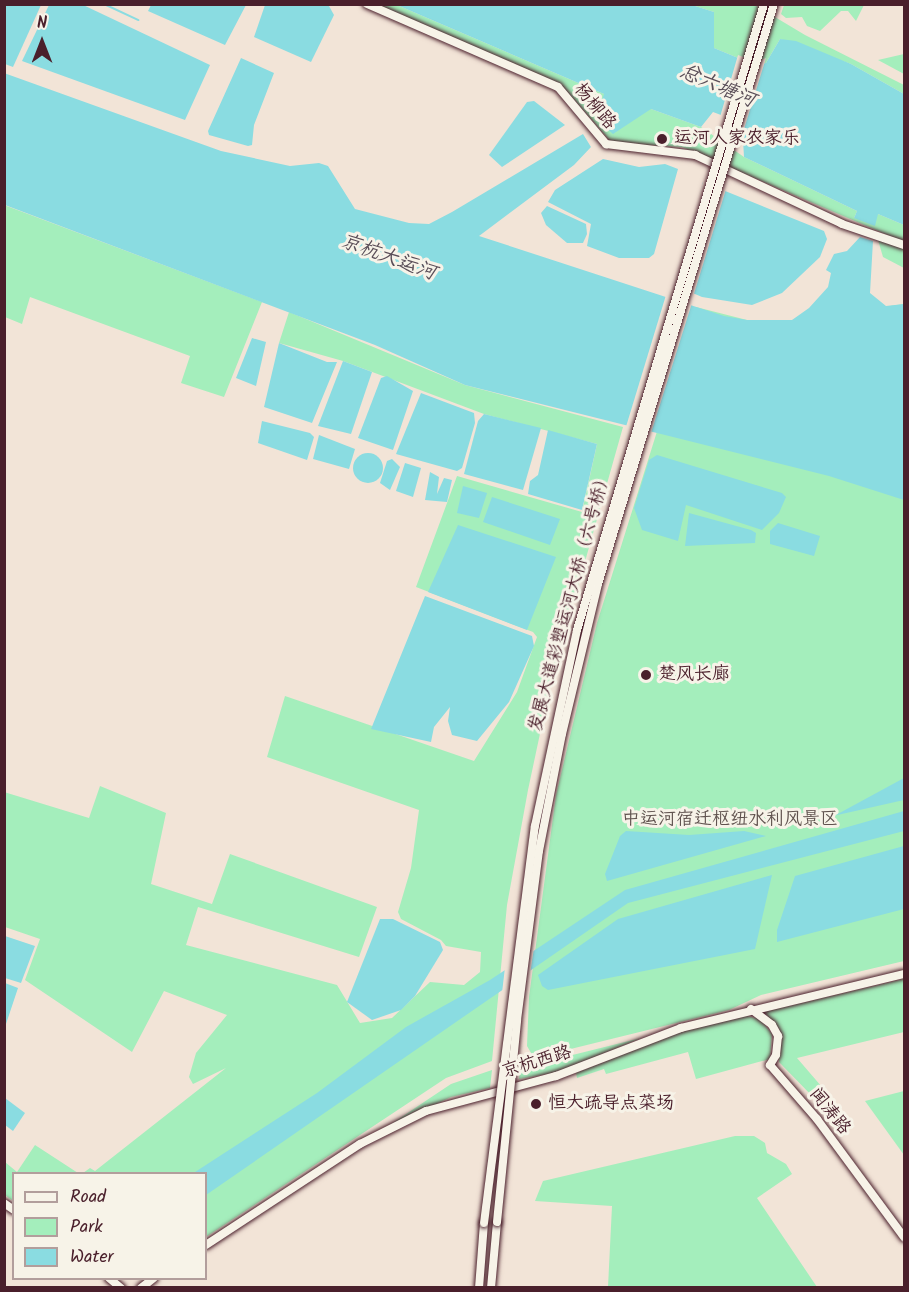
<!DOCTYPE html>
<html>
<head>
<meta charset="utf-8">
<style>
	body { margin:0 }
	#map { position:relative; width:909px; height:1292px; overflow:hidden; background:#f2e4d7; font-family:Kalam,"LXGW WenKai TC",sans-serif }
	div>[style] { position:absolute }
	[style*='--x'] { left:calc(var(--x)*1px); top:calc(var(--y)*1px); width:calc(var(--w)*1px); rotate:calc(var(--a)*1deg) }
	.green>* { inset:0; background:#a4eebc }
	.water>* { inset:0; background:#8adce1 }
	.round { border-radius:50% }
	.pier>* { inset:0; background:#f2e4d7 }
	.stream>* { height:2px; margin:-1px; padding:0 1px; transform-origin:1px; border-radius:1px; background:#8adce1 }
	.roads { filter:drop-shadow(0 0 2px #4a1f2b) drop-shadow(0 0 2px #4a1f2b) }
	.secondary>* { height:8px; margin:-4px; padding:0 4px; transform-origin:4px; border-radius:4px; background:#f7f3e8 }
	.primary>* { height:8px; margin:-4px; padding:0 4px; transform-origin:4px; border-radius:4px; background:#f7f3e8 }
	.bridges { filter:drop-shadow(0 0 2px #4a1f2b) drop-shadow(0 0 2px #4a1f2b) }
	.primary-bridge>* { height:8px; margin:-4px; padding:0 4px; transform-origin:4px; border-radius:4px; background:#f7f3e8 }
	.dots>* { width:16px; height:16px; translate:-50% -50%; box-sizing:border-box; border:3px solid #f7f3e8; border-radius:50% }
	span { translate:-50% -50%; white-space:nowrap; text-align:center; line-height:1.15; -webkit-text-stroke:6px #f7f3e8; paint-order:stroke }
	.street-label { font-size:18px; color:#4a1f2b }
	.poi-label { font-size:18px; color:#4a1f2b }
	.left { translate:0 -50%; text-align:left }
	.park-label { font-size:18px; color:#60534f }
	.water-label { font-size:20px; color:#5a4e58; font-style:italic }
	.frame { position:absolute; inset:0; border:6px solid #4a1f2b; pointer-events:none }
	.legend { position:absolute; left:12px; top:1172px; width:195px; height:108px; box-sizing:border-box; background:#f7f3e8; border:2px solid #b29e9c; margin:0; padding:8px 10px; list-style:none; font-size:18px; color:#4a1f2b }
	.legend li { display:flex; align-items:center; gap:12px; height:30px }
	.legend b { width:30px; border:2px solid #b29e9c }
	.north { position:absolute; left:12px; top:12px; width:60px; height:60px; -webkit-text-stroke:4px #f7f3e8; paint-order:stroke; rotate:0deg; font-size:16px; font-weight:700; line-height:24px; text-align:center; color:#4a1f2b }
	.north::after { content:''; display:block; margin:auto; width:21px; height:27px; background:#4a1f2b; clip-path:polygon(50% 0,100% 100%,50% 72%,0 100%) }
</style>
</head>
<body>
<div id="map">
	<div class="green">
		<i style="clip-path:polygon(371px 5px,397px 5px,604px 94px,604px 104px,651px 109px,701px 127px,744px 157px,857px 211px,854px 218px,878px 214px,904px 225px,904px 242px,682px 147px,612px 143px,563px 87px)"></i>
		<i style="clip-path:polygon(692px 5px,755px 5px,805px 35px,904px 85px,904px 94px,851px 64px,780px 39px,766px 63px,755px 65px,714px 48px,714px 12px)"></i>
		<i style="clip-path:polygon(784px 5px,864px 5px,856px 21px,848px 11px,841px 11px,820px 31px,807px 26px,802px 17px,786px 18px,781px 14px)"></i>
		<i style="clip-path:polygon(904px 54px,904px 74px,878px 60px)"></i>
		<i style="clip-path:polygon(4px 205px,262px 302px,224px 397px,181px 383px,190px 356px,30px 297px,22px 324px,5px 317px)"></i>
		<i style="clip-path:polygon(878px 240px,904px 248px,904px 268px,883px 257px)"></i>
		<i style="clip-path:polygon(904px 304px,904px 961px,761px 995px,729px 1010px,534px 1058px,527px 1046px,529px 997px,556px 795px,597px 623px,696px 307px,747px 320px,792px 320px)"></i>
		<i style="clip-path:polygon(289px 312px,465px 385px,623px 427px,551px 682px,528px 790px,507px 905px,492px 1061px,446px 1078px,206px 1237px,206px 1174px,83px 1173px,90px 1168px,95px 1171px,226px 1068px,193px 1084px,189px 1077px,196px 1053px,227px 1015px,164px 991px,132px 1052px,25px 980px,40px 939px,5px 927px,4px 792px,89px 818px,100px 786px,166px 813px,151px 884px,212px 904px,230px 854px,377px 907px,359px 957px,198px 907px,186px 945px,337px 985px,360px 1023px,392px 1018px,430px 982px,464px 985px,480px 972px,481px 952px,446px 946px,441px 940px,401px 919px,398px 912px,411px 868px,419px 810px,267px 757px,285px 696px,474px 761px,517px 692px,537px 637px,533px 632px,416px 587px,457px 476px,582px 512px,597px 444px,484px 414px,343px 361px,279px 343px)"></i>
		<i style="clip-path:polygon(904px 979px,904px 1032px,797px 1058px,828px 1094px,814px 1098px,779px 1062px,779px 1029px,764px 1012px)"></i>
		<i style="clip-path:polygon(747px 1016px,760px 1019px,772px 1034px,770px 1059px,696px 1079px,688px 1052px,606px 1074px,604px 1069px,577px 1078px,576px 1073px,676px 1033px)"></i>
		<i style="clip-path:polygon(641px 1038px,558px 1072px,519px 1079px,520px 1068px)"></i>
		<i style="clip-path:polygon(492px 1070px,490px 1088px,451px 1097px,382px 1130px,451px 1084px)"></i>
		<i style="clip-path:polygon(904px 1091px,904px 1155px,865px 1101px)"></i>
		<i style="clip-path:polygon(735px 1136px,754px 1136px,765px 1143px,767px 1153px,786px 1164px,792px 1174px,757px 1198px,817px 1287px,608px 1287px,612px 1206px,535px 1201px,543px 1181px)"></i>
		<i style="clip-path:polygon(35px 1145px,78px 1173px,14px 1174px,13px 1201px,5px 1195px,5px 1162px,17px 1172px)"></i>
	</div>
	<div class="water">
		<i style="clip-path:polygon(5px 4px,41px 5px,13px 67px,5px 64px)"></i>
		<i style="clip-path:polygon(81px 4px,210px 65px,185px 120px,22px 61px,49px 5px)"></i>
		<i style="clip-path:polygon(151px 5px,151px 4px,246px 5px,225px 45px,148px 11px)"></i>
		<i style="clip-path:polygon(265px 5px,329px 6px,334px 15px,311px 62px,254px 37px)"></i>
		<i style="clip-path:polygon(397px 5px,692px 5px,714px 12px,714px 48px,755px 65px,766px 63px,780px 39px,796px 41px,851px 64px,904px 94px,904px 225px,878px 214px,875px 226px,854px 218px,857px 211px,744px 157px,742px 123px,713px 112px,701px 127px,651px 109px,613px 134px,596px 119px,604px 94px)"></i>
		<i style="clip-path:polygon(241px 58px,274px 73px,254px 125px,252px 145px,248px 146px,209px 135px,208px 131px)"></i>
		<i style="clip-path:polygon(4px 73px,221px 151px,290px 166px,319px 163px,328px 166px,355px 209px,409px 223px,429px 224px,452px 212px,583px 134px,591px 147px,574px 165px,479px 236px,724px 316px,747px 320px,792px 320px,809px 308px,828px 287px,831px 273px,826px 270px,834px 254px,847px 251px,860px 237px,873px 241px,870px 293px,886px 306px,904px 304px,904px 500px,829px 476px,465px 385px,375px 345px,5px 205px)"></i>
		<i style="clip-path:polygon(534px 101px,565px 125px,502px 167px,489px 155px,527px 102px)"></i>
		<i style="clip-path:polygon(603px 159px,639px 167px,665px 164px,678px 169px,654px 254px,649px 258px,619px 258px,587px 246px,591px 224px,548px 202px,555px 190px)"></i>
		<i style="clip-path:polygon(703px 182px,824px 231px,827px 239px,820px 257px,782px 293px,752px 305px,702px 297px,674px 285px)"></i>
		<i style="clip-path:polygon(547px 206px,586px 224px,587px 234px,583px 243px,567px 243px,546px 225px,541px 213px)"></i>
		<i style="clip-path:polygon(252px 338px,266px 342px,256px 386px,236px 378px)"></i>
		<i style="clip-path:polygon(279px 343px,327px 362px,337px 362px,312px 423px,264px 407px)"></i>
		<i style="clip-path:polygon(343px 361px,372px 372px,351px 434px,318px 426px)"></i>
		<i style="clip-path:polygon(387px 376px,413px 391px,393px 450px,358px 438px,381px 378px)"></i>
		<i style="clip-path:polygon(421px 393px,474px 413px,475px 423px,462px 468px,457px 471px,396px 454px)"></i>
		<i style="clip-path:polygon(484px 414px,541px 428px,523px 490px,464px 474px,478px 421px)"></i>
		<i style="clip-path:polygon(262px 421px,310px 433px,314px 437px,307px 460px,258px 443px)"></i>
		<i style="clip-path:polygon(548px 430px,597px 444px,582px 510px,528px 494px,530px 481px,538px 475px)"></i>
		<i style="clip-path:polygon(319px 435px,355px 449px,349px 469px,313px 459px)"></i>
		<i class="round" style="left:353px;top:453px;width:30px;height:30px"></i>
		<i style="clip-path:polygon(657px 455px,782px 493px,786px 497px,779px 513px,762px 530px,686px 505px,678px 541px,642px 530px,634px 508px,649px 460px)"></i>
		<i style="clip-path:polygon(392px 459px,400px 467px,390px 490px,380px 483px,387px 461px)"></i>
		<i style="clip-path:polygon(405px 463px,421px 468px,413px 497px,396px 491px)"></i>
		<i style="clip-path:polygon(430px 472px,439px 477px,437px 494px,444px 478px,452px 480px,447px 502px,425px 500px)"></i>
		<i style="clip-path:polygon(463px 486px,487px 493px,479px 518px,457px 513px)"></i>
		<i style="clip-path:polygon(492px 497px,560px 519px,550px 545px,483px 522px)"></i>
		<i style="clip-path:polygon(689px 513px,751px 530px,756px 533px,755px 543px,685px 546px)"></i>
		<i style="clip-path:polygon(778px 523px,820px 536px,814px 556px,770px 544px,770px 531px)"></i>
		<i style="clip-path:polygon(458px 525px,556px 557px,527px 630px,428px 592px)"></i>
		<i style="clip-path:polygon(425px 596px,532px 636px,534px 646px,509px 702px,477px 741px,452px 735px,448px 721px,450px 707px,434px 727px,431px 742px,371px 729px)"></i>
		<i style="clip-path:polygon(904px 778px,904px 800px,833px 816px,834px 816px)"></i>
		<i style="clip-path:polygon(904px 811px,904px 831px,628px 903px,206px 1195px,206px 1174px,192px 1174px,317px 1093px,406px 1027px,490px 980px,625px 890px)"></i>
		<i style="clip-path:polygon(626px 831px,689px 835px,744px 831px,766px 836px,607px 881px,605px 874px,620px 836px)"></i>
		<i style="clip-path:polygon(904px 846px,904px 909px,777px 942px,777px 930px,795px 876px)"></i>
		<i style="clip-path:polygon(772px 875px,755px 949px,548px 990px,542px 986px,538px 975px,618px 919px)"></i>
		<i style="clip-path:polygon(380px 919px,393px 919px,440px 942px,443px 950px,415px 996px,401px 1010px,372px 1020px,347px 1002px)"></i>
		<i style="clip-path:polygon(5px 936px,35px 946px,21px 983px,5px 978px)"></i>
		<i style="clip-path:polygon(5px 983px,18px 988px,5px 1027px,4px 983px)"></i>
		<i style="clip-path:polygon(5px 1098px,25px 1113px,13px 1131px,5px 1125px)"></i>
	</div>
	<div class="pier">
		<i style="clip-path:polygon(738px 55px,756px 62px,766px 58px,740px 142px,740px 125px,720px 117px)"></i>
		<i style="clip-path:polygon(704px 179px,727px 186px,693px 297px,672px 287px,670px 282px)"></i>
		<i style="clip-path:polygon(666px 295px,692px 303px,650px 436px,625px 430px)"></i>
		<i style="clip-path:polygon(534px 948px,530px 974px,502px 993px,505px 967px)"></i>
	</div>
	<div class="stream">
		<i style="--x:104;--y:4;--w:38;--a:25"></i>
	</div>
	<div class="roads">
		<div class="secondary">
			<i style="--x:367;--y:4;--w:208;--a:23.5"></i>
			<i style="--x:558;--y:87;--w:75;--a:49.9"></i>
			<i style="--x:606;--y:144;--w:90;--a:7"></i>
			<i style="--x:695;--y:155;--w:162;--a:25.1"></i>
			<i style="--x:842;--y:224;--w:65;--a:18.7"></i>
			<i style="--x:751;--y:1009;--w:26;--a:37"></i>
			<i style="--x:772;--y:1025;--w:13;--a:61"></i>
			<i style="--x:778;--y:1036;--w:19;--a:96"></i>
			<i style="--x:776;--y:1055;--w:12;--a:121"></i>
			<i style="--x:770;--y:1065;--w:72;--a:49"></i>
			<i style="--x:817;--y:1119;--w:147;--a:53.6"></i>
			<i style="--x:4;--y:1203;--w:12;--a:35"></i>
			<i style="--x:206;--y:1245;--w:184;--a:-33.3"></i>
			<i style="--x:360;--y:1144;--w:74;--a:-26.6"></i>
			<i style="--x:426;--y:1111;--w:135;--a:-15.1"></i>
			<i style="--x:556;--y:1076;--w:134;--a:-21"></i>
			<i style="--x:681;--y:1028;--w:229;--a:-13.6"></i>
			<i style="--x:109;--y:1278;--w:16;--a:40"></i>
			<i style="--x:141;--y:1288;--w:16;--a:-38"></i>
		</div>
		<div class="primary">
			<i style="--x:479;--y:1288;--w:65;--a:-85.6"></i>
			<i style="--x:491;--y:1288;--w:66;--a:-84.8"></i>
		</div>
	</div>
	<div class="bridges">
		<div class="primary-bridge">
			<i style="--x:497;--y:1222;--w:203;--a:-84.3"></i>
			<i style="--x:517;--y:1020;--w:170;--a:-82.6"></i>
			<i style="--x:539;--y:851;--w:119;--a:-78.9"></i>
			<i style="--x:562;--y:734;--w:154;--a:-76.5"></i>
			<i style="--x:598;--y:584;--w:606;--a:-73.12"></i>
			<i style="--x:484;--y:1223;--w:400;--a:-82.7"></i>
			<i style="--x:535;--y:826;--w:200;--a:-77.9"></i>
			<i style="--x:577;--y:630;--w:653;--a:-73.37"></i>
		</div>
	</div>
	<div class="dots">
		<i style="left:662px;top:139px;background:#4a1f2b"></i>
		<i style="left:646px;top:675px;background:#4a1f2b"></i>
		<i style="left:536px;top:1104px;background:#4a1f2b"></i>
	</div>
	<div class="street-label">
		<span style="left:594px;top:107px;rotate:50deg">杨柳路</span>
		<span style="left:571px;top:601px;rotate:-75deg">发展大道彩塑运河大桥（六号桥）</span>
		<span style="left:537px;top:1063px;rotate:-17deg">京杭西路</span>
		<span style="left:829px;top:1112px;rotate:51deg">闻涛路</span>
	</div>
	<div class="poi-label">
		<span class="left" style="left:674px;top:139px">运河人家农家乐</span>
		<span class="left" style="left:658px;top:675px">楚风长廊</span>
		<span class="left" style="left:548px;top:1104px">恒大疏导点菜场</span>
	</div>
	<div class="park-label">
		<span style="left:730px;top:820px">中运河宿迁枢纽水利风景区</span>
	</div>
	<div class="water-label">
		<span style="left:717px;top:87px;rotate:23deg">总六塘河</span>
		<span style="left:388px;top:258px;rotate:20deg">京杭大运河</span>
	</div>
	<div class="frame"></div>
	<ul class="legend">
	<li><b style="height:8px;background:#f7f3e8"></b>Road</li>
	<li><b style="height:16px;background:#a4eebc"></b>Park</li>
	<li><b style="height:16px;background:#8adce1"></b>Water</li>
	</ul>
	<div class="north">N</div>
</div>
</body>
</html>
